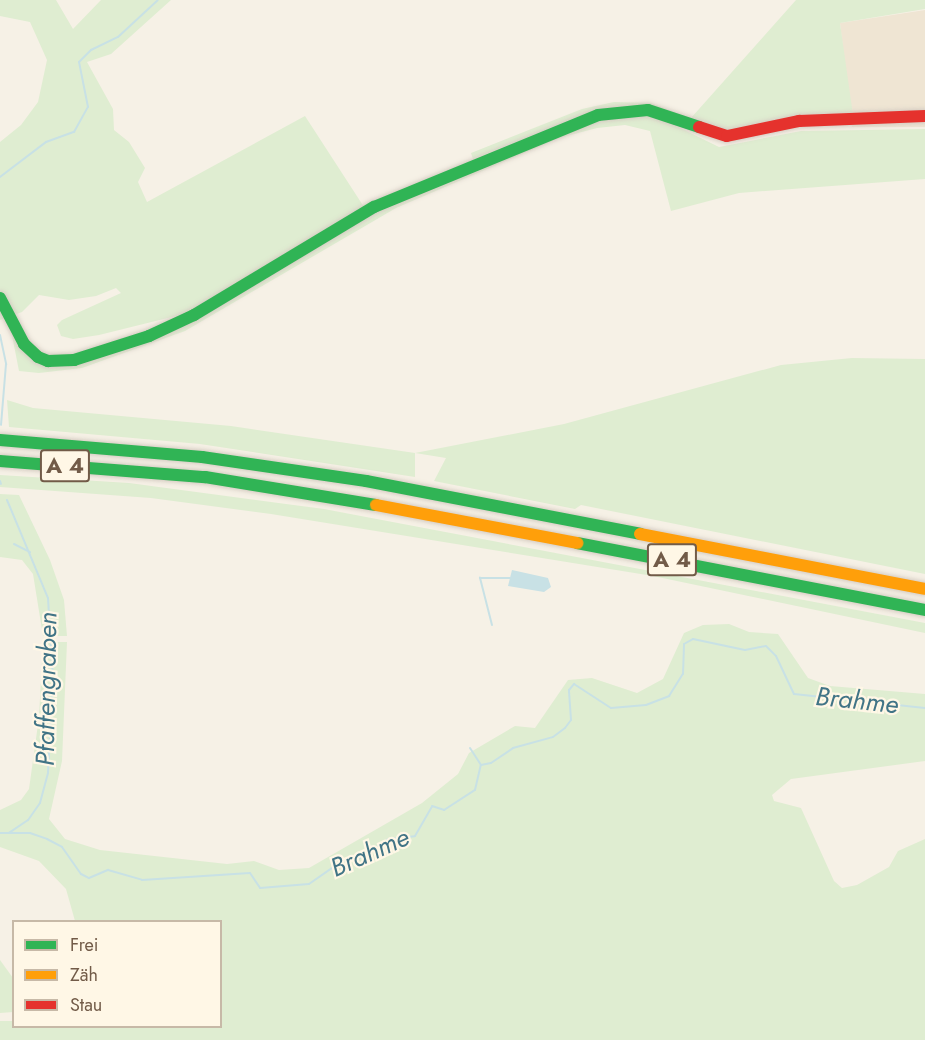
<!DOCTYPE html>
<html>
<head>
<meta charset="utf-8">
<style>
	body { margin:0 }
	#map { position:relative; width:925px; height:1040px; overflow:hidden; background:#f6f1e6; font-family:Jost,sans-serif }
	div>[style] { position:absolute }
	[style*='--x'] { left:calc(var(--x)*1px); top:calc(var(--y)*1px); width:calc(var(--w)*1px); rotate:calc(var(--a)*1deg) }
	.residential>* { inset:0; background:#efe5d3 }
	.green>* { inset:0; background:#dfedd1 }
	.water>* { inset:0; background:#c8e1e5 }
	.stream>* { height:2px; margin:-1px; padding:0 1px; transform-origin:1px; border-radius:1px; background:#c8e1e5 }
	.roads { filter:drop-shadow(0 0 2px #d6cdc3) drop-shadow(0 0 2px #d6cdc3) }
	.fast>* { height:12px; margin:-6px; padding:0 6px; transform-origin:6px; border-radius:6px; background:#30b455 }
	.slow>* { height:12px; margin:-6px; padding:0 6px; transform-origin:6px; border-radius:6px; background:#ff9f0a }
	.jam>* { height:12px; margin:-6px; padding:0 6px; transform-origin:6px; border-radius:6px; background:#e5322d }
	span { translate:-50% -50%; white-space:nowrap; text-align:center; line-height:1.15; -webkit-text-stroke:4.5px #fff7e6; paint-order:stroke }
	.shield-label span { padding:2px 4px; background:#fff7e6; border:2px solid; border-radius:4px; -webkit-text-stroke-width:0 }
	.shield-label { font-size:22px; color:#725b48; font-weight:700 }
	.water-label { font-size:26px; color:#417486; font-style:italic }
	.legend { position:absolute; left:12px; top:920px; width:210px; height:108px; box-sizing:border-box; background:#fff7e6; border:2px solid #c7b9a7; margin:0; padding:8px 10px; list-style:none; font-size:18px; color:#725b48 }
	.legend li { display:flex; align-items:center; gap:12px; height:30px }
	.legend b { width:30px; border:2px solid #c7b9a7 }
</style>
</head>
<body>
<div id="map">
	<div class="residential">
		<i style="clip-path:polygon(925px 10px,925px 127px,852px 127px,840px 23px)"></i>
	</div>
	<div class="green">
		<i style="clip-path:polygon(0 0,56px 0,73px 29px,101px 0,171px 0,111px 54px,87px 62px,113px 109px,114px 130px,129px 142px,145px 168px,138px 182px,147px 202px,305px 116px,364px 207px,188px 313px,99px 335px,73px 339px,61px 336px,57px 325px,62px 320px,121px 293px,116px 288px,96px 296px,69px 300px,39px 295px,22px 312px,0 320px,0 142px,21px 125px,38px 102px,47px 60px,30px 22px,0 16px)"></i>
		<i style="clip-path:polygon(796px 0,925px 0,925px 9px,840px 23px,853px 115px,725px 132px,674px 114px,587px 113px,473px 159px,471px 153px,582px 109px,614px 102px,651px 103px,691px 118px)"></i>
		<i style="clip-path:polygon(636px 113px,662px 119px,719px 147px,801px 131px,925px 129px,925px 179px,739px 193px,671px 211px,650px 131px,625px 125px,597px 128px,559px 138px,396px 208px,185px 331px,82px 368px,39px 373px,19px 371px,10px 325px,26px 354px,47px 367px,65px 367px,111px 354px,382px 207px,580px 124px)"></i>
		<i style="clip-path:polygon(852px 358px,925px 359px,925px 574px,581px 505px,575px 509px,434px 481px,446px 458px,415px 453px,415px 477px,200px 444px,9px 427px,7px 400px,33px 408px,231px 426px,415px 453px,564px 424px,781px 365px)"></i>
		<i style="clip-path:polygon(0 475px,129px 483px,324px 509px,925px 623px,925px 633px,653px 576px,271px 514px,151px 498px,0 487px)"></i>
		<i style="clip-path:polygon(0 494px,19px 495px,50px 560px,64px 600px,67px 636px,43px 636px,33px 574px,22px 560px,0 557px)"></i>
		<i style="clip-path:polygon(729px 624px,749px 632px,778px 634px,808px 678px,830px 686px,925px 694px,925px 761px,791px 779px,772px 795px,774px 801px,801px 808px,834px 881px,842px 888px,857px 885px,889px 867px,898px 851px,925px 839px,925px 1040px,0 1040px,0 1021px,13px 1021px,14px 1026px,220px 1026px,220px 922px,75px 921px,66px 889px,39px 861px,0 847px,0 810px,21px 800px,29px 789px,39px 717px,43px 642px,67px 642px,62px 761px,49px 819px,65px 839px,100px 850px,227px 864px,254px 861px,279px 870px,309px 868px,422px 803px,458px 774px,469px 753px,515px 726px,535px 728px,568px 680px,592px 678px,637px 693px,663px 679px,684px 633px,703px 625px)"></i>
		<i style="clip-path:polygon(0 960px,13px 978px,13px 1012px,0 1013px)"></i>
	</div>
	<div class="water">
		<i style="clip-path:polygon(512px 570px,548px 578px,551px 587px,544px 592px,508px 586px)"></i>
	</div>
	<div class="stream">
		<i style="--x:0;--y:177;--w:58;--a:-37.3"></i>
		<i style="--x:46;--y:142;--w:30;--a:-20"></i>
		<i style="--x:74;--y:132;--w:29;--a:-61"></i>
		<i style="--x:88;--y:107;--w:46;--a:-101.3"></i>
		<i style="--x:79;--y:62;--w:17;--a:-45"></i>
		<i style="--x:91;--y:50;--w:30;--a:-26"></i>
		<i style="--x:118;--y:37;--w:54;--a:-42.8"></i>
		<i style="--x:0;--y:335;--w:30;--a:78"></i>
		<i style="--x:6;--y:364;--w:61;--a:94.7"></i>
		<i style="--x:0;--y:481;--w:3;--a:72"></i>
		<i style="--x:7;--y:500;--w:106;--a:67.3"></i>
		<i style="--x:48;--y:598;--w:82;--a:86.5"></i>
		<i style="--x:53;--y:680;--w:93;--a:93.1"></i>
		<i style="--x:48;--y:773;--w:31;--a:105"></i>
		<i style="--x:40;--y:803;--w:21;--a:125"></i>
		<i style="--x:28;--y:820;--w:23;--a:146"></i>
		<i style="--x:14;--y:544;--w:18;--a:27"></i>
		<i style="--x:492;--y:625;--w:49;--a:-104.3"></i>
		<i style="--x:480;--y:578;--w:30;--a:0"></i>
		<i style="--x:470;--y:748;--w:20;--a:57"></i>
		<i style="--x:0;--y:833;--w:30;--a:0"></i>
		<i style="--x:30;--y:833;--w:18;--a:19"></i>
		<i style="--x:47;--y:839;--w:17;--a:28"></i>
		<i style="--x:62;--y:847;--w:33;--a:55"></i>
		<i style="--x:81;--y:874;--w:9;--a:27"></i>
		<i style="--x:89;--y:878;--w:21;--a:-23"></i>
		<i style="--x:108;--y:870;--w:35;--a:16"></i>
		<i style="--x:142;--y:880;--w:108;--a:-3.7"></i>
		<i style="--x:250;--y:873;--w:18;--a:56"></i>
		<i style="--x:260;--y:888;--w:49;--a:-4.7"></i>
		<i style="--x:309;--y:884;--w:40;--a:-34.9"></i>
		<i style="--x:342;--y:861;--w:18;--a:-9"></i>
		<i style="--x:360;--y:858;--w:34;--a:-34"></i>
		<i style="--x:388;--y:839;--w:27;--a:-6"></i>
		<i style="--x:415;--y:836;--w:34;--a:-60"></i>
		<i style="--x:432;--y:806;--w:13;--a:18"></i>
		<i style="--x:444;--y:810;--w:37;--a:-33"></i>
		<i style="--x:475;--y:790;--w:26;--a:-77"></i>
		<i style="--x:481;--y:765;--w:10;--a:-11"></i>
		<i style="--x:491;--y:763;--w:27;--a:-34"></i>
		<i style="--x:513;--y:748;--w:41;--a:-15.4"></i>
		<i style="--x:553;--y:737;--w:15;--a:-37"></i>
		<i style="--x:565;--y:728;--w:10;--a:-53"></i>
		<i style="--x:571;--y:720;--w:30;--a:-94"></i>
		<i style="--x:569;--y:690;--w:8;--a:-50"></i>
		<i style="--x:574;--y:684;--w:44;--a:33"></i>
		<i style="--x:611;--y:708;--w:35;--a:-5"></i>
		<i style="--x:646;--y:705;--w:25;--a:-21"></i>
		<i style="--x:669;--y:696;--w:26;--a:-58"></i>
		<i style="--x:683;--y:674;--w:30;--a:-88"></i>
		<i style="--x:684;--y:644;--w:10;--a:-29"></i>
		<i style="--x:693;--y:639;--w:53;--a:11.9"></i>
		<i style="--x:745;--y:650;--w:21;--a:-11"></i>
		<i style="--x:766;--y:646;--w:14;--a:45"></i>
		<i style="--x:776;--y:656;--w:42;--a:64.7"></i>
		<i style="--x:794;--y:694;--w:132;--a:6.1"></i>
	</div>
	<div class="roads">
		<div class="fast">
			<i style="--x:0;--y:298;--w:52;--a:62.4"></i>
			<i style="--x:24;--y:344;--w:19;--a:43"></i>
			<i style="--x:38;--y:357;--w:11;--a:22"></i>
			<i style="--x:48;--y:361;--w:26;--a:-2"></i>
			<i style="--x:74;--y:360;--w:79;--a:-17.7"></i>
			<i style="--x:149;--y:336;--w:50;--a:-25"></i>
			<i style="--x:194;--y:315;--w:210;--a:-31"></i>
			<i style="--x:374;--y:207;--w:242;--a:-22.3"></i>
			<i style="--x:598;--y:115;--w:50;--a:-5.7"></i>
			<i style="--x:648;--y:110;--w:54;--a:18.4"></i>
			<i style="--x:0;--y:440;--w:203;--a:4.8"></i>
			<i style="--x:202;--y:457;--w:166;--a:8.3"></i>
			<i style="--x:366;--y:481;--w:279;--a:10.9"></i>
			<i style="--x:0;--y:461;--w:206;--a:4.5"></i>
			<i style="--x:205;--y:477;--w:173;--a:9.3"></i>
			<i style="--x:577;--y:543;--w:354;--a:10.9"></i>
		</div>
		<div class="slow">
			<i style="--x:376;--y:505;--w:205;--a:10.7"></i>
			<i style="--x:640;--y:534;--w:290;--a:10.9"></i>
		</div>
		<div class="jam">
			<i style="--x:699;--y:127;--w:29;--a:18"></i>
			<i style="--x:727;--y:136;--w:74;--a:-11.8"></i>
			<i style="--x:799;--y:121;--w:126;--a:-2.3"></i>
		</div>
	</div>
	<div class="shield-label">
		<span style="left:65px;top:466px">A 4</span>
		<span style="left:672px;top:560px">A 4</span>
	</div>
	<div class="water-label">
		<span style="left:47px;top:689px;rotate:-89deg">Pfaffengraben</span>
		<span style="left:857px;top:701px;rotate:6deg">Brahme</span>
		<span style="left:370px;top:853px;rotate:-24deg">Brahme</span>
	</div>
	<ul class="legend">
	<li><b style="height:8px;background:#30b455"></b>Frei</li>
	<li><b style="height:8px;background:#ff9f0a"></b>Zäh</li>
	<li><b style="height:8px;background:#e5322d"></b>Stau</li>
	</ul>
</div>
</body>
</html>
